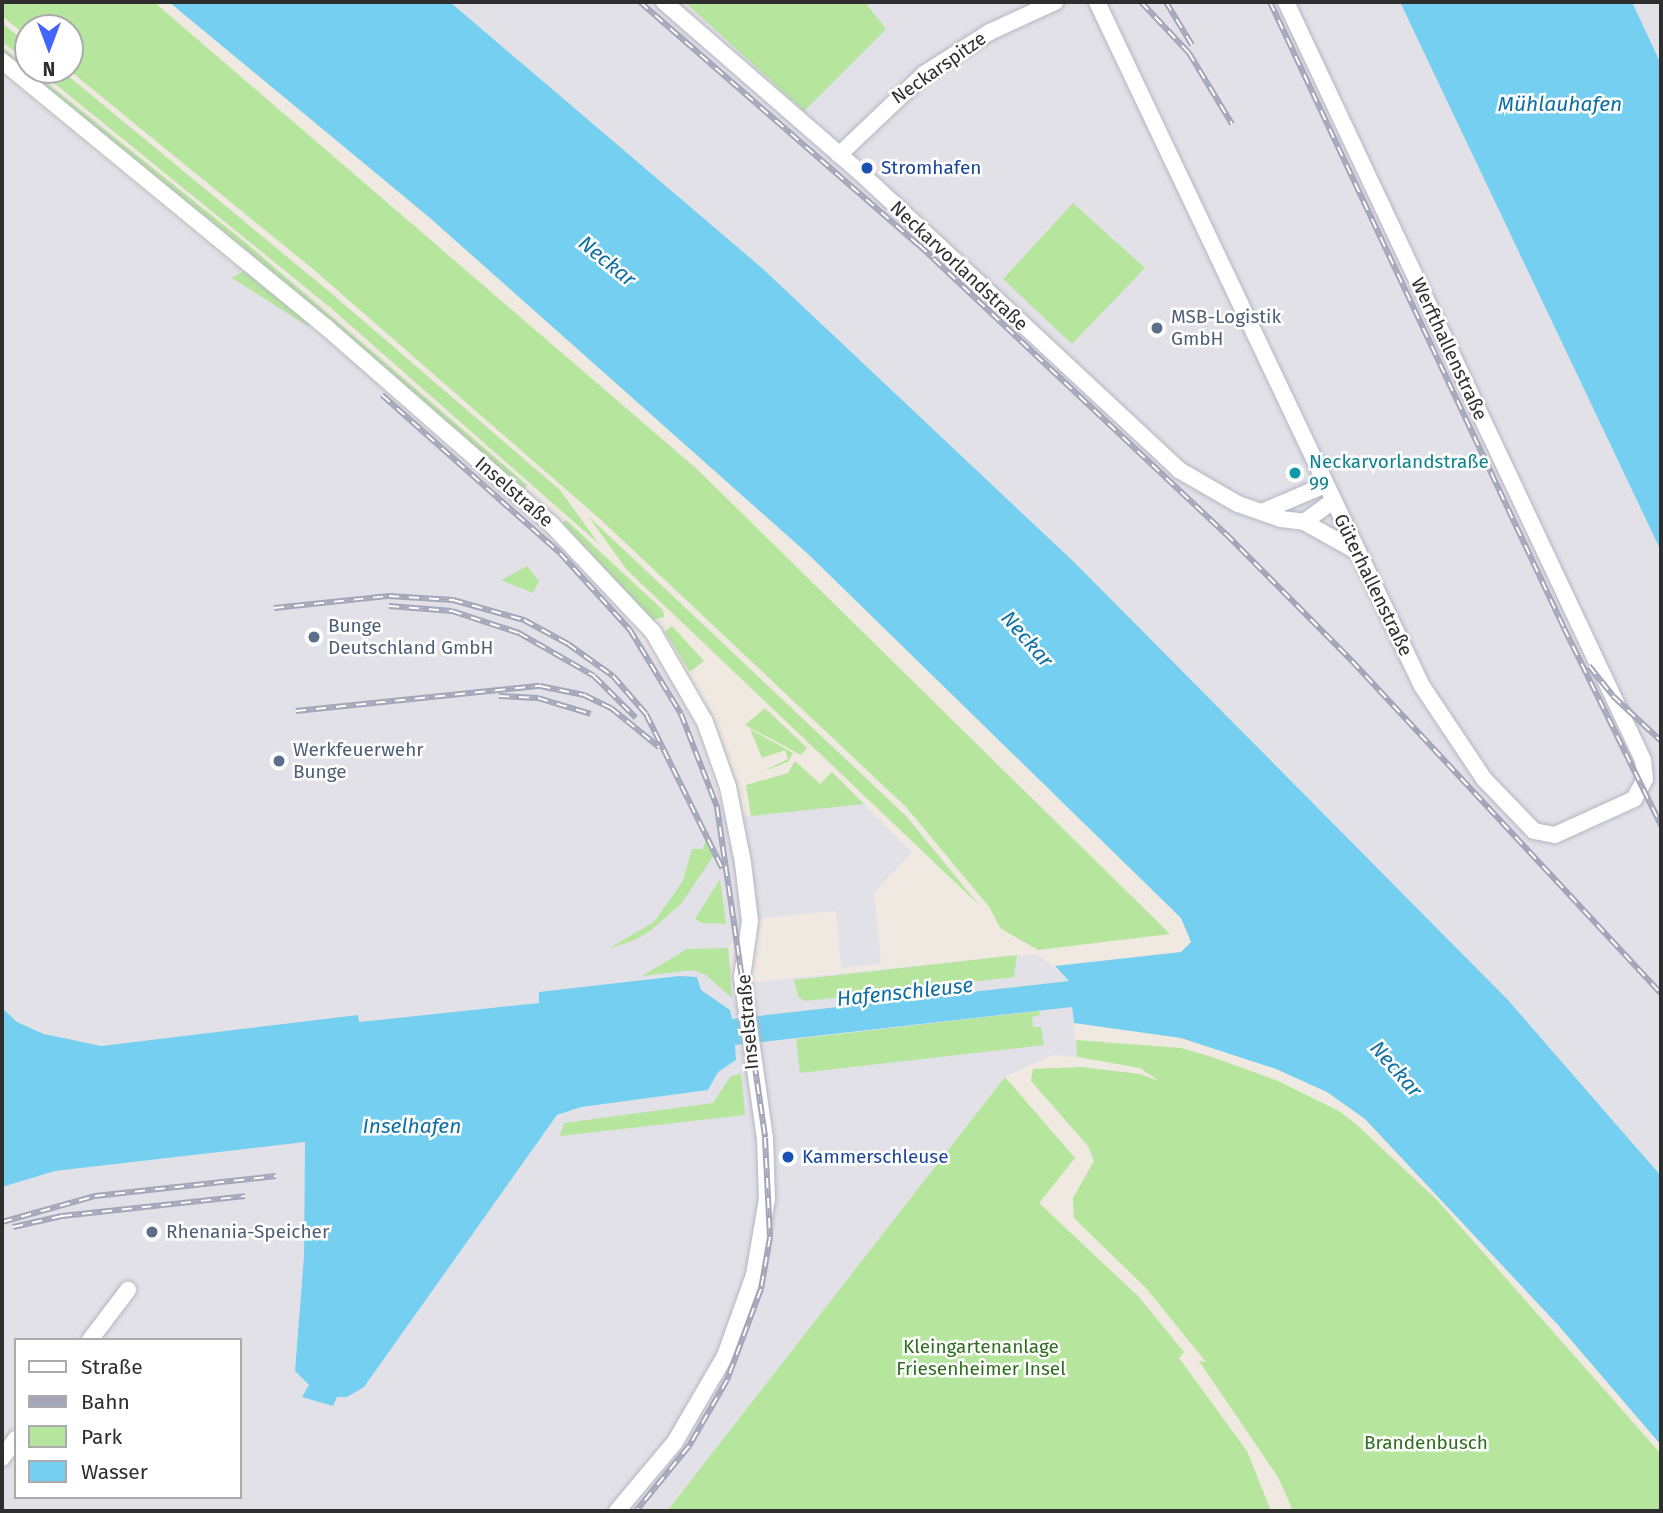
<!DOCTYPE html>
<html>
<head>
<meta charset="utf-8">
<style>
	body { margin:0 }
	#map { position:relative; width:1663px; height:1513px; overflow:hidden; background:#efe9e1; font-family:"Fira Sans",sans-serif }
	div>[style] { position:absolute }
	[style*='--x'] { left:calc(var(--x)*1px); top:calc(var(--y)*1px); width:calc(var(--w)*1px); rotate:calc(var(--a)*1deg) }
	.industrial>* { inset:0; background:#e3e1e8 }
	.green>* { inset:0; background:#b6e59e }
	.water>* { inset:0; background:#75cff0 }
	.roads { filter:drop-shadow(0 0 2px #b4b7c1) drop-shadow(0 0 2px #b4b7c1) }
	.minor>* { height:16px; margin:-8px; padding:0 8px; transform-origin:8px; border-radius:8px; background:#fff }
	.rail>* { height:6px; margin-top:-3px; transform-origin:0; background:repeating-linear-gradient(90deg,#fff 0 10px,#a3a6b8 0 20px); box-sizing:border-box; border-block:2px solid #a3a6b8 }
	.dots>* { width:19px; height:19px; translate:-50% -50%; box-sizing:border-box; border:4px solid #fff; border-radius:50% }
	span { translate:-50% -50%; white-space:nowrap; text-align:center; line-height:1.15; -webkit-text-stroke:5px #fff; paint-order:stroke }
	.street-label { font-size:19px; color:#2e2e2e }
	.transit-label { font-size:19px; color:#164399 }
	.left { translate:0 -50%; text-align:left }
	.service-label { font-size:19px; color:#4e5e75 }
	.culture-label { font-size:19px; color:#0d838f }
	.park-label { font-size:19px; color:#2c6e1b }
	.water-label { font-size:21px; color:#0d6fa3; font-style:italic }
	.frame { position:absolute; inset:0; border:4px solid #2e2e2e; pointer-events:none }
	.legend { position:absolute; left:14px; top:1338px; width:228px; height:161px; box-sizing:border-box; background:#fff; border:2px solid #ababab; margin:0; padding:9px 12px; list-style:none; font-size:21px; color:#2e2e2e }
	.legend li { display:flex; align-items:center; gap:14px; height:35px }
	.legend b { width:35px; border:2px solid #ababab }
	.north { position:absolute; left:14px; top:14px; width:70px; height:70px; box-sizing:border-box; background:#fff; border:2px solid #ababab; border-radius:50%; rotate:180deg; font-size:19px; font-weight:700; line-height:28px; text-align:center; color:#2e2e2e }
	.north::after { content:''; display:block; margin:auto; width:24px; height:32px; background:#4264fb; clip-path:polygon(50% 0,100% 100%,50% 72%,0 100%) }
</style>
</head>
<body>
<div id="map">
	<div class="industrial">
		<i style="clip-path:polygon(450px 2px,1400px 2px,1661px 551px,1661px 1176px,1508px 1000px,1075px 563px,762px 268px)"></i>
		<i style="clip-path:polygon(1632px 2px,1661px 2px,1661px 64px)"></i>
		<i style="clip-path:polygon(2px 75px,346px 357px,577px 561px,606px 591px,673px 683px,698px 733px,726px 818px,864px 804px,912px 852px,874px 893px,881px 964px,841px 968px,836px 911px,762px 918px,729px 946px,733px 984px,1037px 954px,1070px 981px,732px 1019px,730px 1010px,701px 990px,697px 977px,540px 992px,540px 1003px,359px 1022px,358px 1015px,101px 1046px,68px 1042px,17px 1022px,2px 1008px)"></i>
		<i style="clip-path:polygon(evenodd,1072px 1007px,1077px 1057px,1052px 1055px,1005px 1077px,667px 1511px,2px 1511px,2px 1187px,55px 1171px,305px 1142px,304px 1256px,295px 1371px,309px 1386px,302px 1396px,337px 1397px,364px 1387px,557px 1115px,581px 1107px,708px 1090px,718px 1072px,736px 1060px,735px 1045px,1072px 1007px,16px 1340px,240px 1340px,240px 1497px,16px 1497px,16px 1340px)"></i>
	</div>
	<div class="green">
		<i style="clip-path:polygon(2px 2px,154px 2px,698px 470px,1170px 934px,1038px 950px,1000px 928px,990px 908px,906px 807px,600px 519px,314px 270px,69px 70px,70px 28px,28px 28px,28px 37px,2px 16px)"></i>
		<i style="clip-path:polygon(685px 2px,865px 2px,886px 29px,804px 111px)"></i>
		<i style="clip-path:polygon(2px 23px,28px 44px,28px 62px,2px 42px)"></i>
		<i style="clip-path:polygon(2px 47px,246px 243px,527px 485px,524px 488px,243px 247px,2px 52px)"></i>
		<i style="clip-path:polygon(38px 70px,61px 70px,331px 293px,560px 490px,599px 544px,332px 309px)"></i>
		<i style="clip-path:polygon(1073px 203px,1145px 268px,1072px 344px,1003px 279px)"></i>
		<i style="clip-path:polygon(246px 270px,308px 322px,309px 327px,232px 278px)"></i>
		<i style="clip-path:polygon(588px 516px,906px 816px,979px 905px,627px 570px)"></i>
		<i style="clip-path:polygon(566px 520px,663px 610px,664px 617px,652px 620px,563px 523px)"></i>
		<i style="clip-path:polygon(527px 566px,539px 581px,533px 593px,501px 580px)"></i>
		<i style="clip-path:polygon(672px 626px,704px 661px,690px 672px,665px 632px)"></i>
		<i style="clip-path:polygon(765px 708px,807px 748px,801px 755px,745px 725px)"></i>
		<i style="clip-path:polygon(750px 729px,793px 753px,788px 762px,763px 771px,788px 759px,785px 750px,762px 758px)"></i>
		<i style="clip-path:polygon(795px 761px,820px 784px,832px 772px,864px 804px,751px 816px,746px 785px,788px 773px)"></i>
		<i style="clip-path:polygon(706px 838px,714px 855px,681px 904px,650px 931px,635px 940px,608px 949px,654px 922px,683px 881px,692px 849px,703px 849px)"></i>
		<i style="clip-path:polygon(720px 879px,726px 924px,702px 923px,695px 919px)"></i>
		<i style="clip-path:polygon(728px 948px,732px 998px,706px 975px,693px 970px,642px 976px,687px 949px)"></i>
		<i style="clip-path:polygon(1017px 955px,1014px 977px,806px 1001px,799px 998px,794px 980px)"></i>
		<i style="clip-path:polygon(1039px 1011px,1040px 1015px,1032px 1017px,1033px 1027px,1041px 1027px,1044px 1045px,800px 1073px,796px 1039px)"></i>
		<i style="clip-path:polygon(1076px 1040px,1181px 1048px,1215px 1058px,1278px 1081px,1339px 1111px,1357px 1125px,1436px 1199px,1661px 1454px,1661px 1511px,1293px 1511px,1278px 1477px,1199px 1361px,1206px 1362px,1146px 1288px,1074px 1218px,1073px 1198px,1094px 1161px,1088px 1146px,1031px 1081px,1033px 1069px,1081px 1067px,1140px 1074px,1159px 1081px,1140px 1068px,1077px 1057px)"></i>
		<i style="clip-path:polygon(741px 1073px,745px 1115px,560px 1136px,564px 1123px,713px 1103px,730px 1077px)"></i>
		<i style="clip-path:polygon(1005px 1077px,1075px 1158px,1039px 1203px,1138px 1296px,1184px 1352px,1179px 1358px,1247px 1451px,1271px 1511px,667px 1511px)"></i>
	</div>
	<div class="water">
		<i style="clip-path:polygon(169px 2px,450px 2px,762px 268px,1075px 563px,1508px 1000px,1661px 1176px,1661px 1445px,1559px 1326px,1365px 1119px,1327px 1092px,1276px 1069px,1181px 1038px,1074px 1023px,1072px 1007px,735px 1045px,736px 1060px,718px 1072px,708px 1090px,581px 1107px,557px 1115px,364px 1387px,347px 1397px,337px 1397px,333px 1406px,302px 1397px,309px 1385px,295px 1371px,304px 1256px,305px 1142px,55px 1171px,2px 1187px,2px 1008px,17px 1022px,44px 1034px,101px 1046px,358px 1015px,359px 1022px,539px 1003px,539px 992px,679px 976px,697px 977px,701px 990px,730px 1010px,732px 1019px,1069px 981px,1055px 966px,1181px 952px,1191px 942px,1181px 918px,808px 554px,430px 218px)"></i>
		<i style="clip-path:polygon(1400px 2px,1632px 2px,1661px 64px,1661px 551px)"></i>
	</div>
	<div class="roads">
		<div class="minor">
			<i style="--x:664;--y:2;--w:265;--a:41"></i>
			<i style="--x:864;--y:176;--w:431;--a:43"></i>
			<i style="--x:1179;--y:470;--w:68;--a:30"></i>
			<i style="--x:1238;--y:504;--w:46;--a:19.2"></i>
			<i style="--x:1281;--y:519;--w:23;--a:7"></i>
			<i style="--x:1304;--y:522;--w:36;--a:-36"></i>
			<i style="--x:1097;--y:2;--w:757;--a:64.59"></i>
			<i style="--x:1422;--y:686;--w:112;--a:56.3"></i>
			<i style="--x:1484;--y:779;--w:72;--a:46.1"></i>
			<i style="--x:1534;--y:831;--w:21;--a:11"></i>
			<i style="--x:1555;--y:835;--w:87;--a:-24.5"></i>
			<i style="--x:1634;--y:799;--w:23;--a:-61"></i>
			<i style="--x:1645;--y:779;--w:19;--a:-96"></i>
			<i style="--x:1643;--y:760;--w:838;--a:-115.22"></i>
			<i style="--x:2;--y:61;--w:419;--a:39.4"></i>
			<i style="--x:326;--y:327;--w:300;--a:41.2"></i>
			<i style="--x:552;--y:525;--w:147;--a:46.7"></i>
			<i style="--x:653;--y:632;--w:104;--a:60"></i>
			<i style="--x:705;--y:722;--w:69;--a:70.5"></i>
			<i style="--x:728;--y:787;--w:77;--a:78.8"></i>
			<i style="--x:743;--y:863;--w:58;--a:83.1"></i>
			<i style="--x:750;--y:921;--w:57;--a:98.1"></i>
			<i style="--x:742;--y:977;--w:163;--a:81.9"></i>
			<i style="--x:765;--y:1138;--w:61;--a:88.1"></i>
			<i style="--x:767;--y:1199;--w:77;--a:99.7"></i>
			<i style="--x:754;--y:1275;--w:86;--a:109.7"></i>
			<i style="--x:725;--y:1356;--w:99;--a:120.2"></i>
			<i style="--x:675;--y:1442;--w:90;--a:130"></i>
			<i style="--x:839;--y:155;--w:117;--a:-43.6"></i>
			<i style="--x:924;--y:74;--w:78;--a:-32.5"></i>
			<i style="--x:990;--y:32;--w:72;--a:-24.8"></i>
			<i style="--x:1264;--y:511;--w:66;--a:-23.1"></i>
			<i style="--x:1304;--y:522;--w:60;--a:29.1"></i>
			<i style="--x:90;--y:1340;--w:63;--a:-52.8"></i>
			<i style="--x:2;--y:1458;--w:24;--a:-54"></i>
		</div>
	</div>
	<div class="rail">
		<i style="--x:640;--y:2;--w:370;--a:41.1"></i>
		<i style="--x:919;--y:245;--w:422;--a:43.3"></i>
		<i style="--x:1226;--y:534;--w:179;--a:45.2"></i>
		<i style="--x:1352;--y:661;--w:454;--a:47.1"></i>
		<i style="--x:1141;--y:2;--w:70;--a:46.7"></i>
		<i style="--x:1189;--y:53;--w:83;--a:58.8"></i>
		<i style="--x:1166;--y:2;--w:50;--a:58.8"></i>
		<i style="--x:1270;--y:2;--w:692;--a:64.84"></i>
		<i style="--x:1564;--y:628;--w:220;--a:63.8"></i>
		<i style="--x:382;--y:395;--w:238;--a:41.6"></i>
		<i style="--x:560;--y:553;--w:104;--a:47.7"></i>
		<i style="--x:630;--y:630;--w:98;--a:58.7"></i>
		<i style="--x:681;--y:714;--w:100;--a:68.8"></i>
		<i style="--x:717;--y:807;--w:334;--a:81.7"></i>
		<i style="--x:765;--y:1138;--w:99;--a:87.1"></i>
		<i style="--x:770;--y:1237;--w:53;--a:99.8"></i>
		<i style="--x:761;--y:1289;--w:97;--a:110.5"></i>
		<i style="--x:727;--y:1380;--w:76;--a:119.9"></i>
		<i style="--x:689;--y:1446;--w:84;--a:129.2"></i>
		<i style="--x:389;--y:606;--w:63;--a:4.5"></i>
		<i style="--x:452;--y:611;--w:71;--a:18.2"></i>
		<i style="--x:519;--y:633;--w:86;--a:29.8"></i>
		<i style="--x:594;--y:676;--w:59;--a:45"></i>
		<i style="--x:274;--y:608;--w:116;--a:-6"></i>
		<i style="--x:389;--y:596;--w:64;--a:3.6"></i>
		<i style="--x:453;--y:600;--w:74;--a:15.7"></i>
		<i style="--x:524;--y:620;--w:50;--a:28.6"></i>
		<i style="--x:568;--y:644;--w:55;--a:35.4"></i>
		<i style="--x:613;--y:676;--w:50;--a:49"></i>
		<i style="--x:646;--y:714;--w:172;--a:63.7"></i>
		<i style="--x:1589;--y:666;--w:38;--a:51"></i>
		<i style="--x:1613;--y:696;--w:66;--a:43.2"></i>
		<i style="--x:499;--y:696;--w:39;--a:3"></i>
		<i style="--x:538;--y:698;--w:55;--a:16.8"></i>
		<i style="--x:296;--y:711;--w:245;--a:-5.9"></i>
		<i style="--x:540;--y:686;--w:45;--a:11.6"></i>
		<i style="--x:584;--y:695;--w:30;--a:26"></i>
		<i style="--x:611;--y:708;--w:62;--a:39.1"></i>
		<i style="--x:2;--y:1222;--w:97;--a:-15.6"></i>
		<i style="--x:95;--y:1196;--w:182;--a:-6.3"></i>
		<i style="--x:13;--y:1227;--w:50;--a:-12.7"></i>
		<i style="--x:62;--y:1216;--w:184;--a:-6.2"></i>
	</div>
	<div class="dots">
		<i style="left:867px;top:168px;background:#1a4fb4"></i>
		<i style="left:1157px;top:328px;background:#5c6f8a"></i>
		<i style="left:1295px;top:473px;background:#0f9aa8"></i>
		<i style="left:314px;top:637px;background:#5c6f8a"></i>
		<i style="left:279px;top:761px;background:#5c6f8a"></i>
		<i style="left:788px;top:1157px;background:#1a4fb4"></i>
		<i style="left:152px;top:1232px;background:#5c6f8a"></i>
	</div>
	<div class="street-label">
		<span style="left:939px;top:68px;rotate:-35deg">Neckarspitze</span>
		<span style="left:959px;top:266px;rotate:43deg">Neckarvorlandstraße</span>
		<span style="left:1449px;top:349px;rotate:65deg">Werfthallenstraße</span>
		<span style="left:514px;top:492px;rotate:41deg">Inselstraße</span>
		<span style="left:1373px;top:585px;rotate:64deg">Güterhallenstraße</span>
		<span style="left:748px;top:1022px;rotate:-95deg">Inselstraße</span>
	</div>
	<div class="transit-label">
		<span class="left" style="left:881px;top:168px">Stromhafen</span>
		<span class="left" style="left:802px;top:1157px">Kammerschleuse</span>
	</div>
	<div class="service-label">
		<span class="left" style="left:1171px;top:328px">MSB-Logistik<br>GmbH</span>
		<span class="left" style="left:328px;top:637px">Bunge<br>Deutschland GmbH</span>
		<span class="left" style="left:293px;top:761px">Werkfeuerwehr<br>Bunge</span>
		<span class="left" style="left:166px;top:1232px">Rhenania-Speicher</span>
	</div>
	<div class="culture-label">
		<span class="left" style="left:1309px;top:473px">Neckarvorlandstraße<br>99</span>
	</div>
	<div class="park-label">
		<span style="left:981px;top:1358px">Kleingartenanlage<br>Friesenheimer Insel</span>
		<span style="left:1426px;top:1443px">Brandenbusch</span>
	</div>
	<div class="water-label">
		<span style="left:1560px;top:104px">Mühlauhafen</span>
		<span style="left:607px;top:261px;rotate:39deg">Neckar</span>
		<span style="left:1027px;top:639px;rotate:49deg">Neckar</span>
		<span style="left:905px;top:992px;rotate:-6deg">Hafenschleuse</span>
		<span style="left:1396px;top:1069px;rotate:49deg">Neckar</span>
		<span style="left:412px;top:1126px">Inselhafen</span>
	</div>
	<div class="frame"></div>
	<ul class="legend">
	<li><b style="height:9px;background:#fff"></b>Straße</li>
	<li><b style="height:9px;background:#a3a6b8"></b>Bahn</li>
	<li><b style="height:19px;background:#b6e59e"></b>Park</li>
	<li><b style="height:19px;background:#75cff0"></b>Wasser</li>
	</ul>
	<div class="north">N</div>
</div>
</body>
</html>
